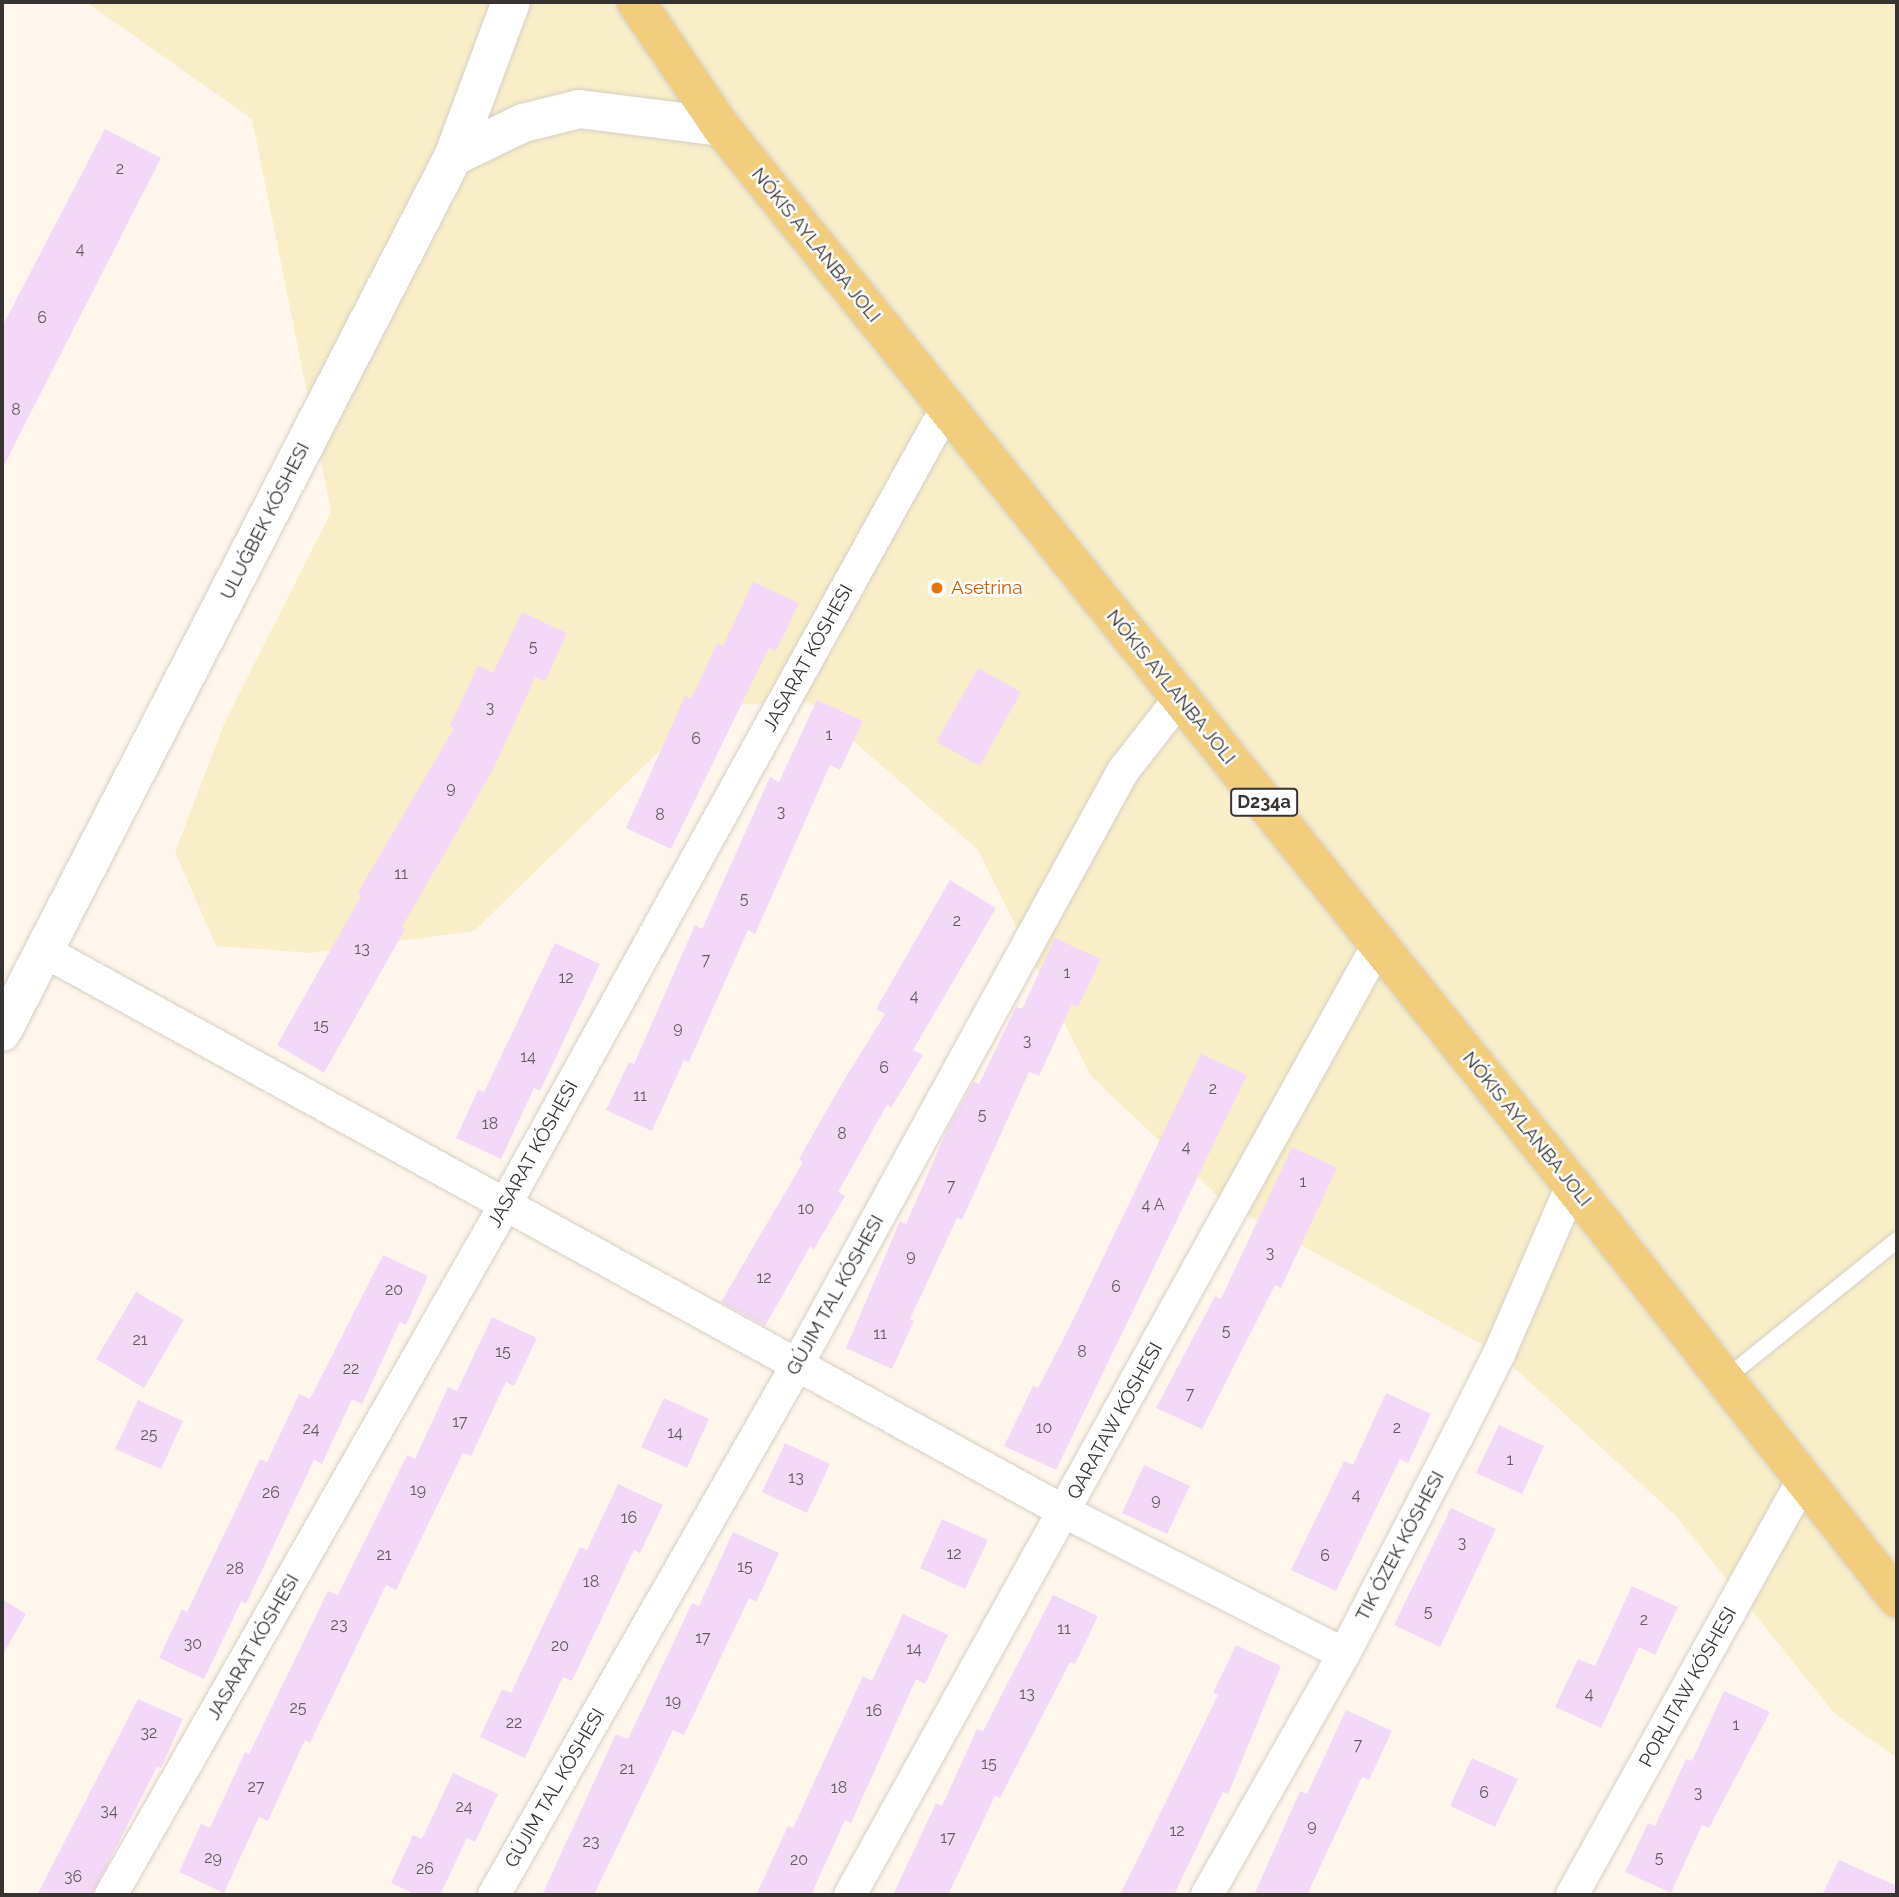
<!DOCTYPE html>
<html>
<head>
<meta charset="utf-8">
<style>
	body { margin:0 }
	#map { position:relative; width:1899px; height:1897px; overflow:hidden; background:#fff7ed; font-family:Raleway,sans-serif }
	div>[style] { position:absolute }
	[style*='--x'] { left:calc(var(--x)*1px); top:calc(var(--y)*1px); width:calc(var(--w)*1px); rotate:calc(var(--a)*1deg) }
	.sand>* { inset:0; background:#f8efc9 }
	.building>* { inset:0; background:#f3d9f7 }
	.roads { filter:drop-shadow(0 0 2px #d7cfc5) drop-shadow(0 0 2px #d7cfc5) }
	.lane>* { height:16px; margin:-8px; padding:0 8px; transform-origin:8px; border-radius:8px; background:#fff }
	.street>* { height:32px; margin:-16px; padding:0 16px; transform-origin:16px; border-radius:16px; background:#fff }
	.secondary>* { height:38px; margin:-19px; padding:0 19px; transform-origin:19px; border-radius:19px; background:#fff }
	.primary>* { height:38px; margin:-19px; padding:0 19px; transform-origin:19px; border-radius:19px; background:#f1cd7d }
	.dots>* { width:19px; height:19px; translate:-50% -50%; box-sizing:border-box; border:4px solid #fff; border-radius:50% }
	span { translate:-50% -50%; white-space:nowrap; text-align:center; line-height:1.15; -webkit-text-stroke:5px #fff; paint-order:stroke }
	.number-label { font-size:16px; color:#655c62 }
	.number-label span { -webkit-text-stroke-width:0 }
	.shield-label span { padding:2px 5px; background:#fff; border:2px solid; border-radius:5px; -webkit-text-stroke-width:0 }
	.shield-label { font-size:18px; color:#363330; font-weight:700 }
	.street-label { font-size:19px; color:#363330 }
	.food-label { font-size:19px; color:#c56008 }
	.left { translate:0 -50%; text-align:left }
	.frame { position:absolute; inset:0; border:4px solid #363330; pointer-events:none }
</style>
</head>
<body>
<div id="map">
	<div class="sand">
		<i style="clip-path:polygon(86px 2px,1897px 2px,1897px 1758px,1834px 1713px,1676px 1516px,1499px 1354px,1225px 1203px,1091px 1076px,978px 850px,809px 702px,706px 706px,474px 931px,311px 953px,216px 946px,175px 852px,224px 724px,331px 512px,252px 119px)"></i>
	</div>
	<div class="building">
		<i style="clip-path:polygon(105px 129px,161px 158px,2px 469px,2px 327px)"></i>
		<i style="clip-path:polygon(753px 582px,799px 603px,776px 651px,769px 648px,671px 849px,626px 828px,685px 696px,691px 699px,717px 643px,723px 646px)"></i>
		<i style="clip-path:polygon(522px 612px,567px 633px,545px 682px,535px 677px,494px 768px,402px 927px,405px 929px,324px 1073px,277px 1045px,361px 896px,357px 894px,454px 728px,450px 726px,478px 665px,493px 673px)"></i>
		<i style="clip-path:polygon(978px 668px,1021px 692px,980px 766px,936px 742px)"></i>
		<i style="clip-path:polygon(817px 700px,863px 721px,840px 770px,830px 765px,755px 934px,748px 930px,689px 1062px,684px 1060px,652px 1131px,606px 1110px,629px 1062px,634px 1064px,695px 925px,702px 929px,770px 777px,779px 782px)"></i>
		<i style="clip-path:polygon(950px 880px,996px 908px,913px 1050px,923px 1055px,891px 1108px,887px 1105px,838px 1192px,845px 1196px,814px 1249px,810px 1247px,765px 1326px,721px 1302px,803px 1162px,799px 1159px,841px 1085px,885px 1014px,876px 1009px)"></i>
		<i style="clip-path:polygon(1055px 938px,1101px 959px,1078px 1007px,1072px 1004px,1039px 1076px,1029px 1072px,962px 1220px,957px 1218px,910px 1319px,914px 1321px,892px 1369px,846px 1348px,900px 1221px,906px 1224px,948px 1128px,974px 1082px,979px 1084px,1016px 1007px,1022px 1009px)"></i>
		<i style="clip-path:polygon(555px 943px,600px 964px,540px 1091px,534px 1088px,501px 1159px,456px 1138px,478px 1090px,484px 1092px)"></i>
		<i style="clip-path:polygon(1201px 1054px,1247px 1075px,1056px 1470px,1004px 1446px,1033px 1386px,1038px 1388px,1074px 1318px)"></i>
		<i style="clip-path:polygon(1292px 1147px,1337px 1168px,1281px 1288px,1275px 1285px,1202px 1429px,1156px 1408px,1215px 1296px,1221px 1299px)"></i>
		<i style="clip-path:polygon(383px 1255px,428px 1276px,406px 1325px,400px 1322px,362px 1404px,352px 1399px,322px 1464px,314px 1460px,246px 1604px,241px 1602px,204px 1679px,159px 1658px,182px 1609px,187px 1612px,260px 1459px,267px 1462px,299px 1394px,310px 1399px)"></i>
		<i style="clip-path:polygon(136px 1292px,184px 1320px,144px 1388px,96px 1359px)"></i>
		<i style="clip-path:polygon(492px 1317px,537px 1338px,514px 1386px,506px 1382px,471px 1456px,463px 1453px,396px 1590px,386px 1585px,310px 1743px,305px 1740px,268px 1821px,259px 1817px,224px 1893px,179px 1872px,201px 1824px,210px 1828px,245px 1752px,249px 1754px,328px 1591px,338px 1595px,407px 1455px,415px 1459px,448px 1387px,457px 1391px)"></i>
		<i style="clip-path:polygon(1386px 1393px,1431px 1414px,1408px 1463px,1400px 1459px,1336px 1591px,1291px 1570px,1344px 1461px,1353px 1465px)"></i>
		<i style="clip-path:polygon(664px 1398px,709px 1419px,687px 1468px,641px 1447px)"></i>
		<i style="clip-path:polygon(138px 1400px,183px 1421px,161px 1469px,115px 1449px)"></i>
		<i style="clip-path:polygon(1499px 1425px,1544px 1446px,1522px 1494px,1476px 1473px)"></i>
		<i style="clip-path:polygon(785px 1443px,830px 1464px,807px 1513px,762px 1492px)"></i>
		<i style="clip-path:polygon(1144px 1465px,1190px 1486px,1167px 1534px,1122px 1513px)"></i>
		<i style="clip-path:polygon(618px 1484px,663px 1505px,640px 1553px,634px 1550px,572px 1681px,563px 1677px,525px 1758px,480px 1737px,502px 1689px,511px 1693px,580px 1547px,587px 1550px)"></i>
		<i style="clip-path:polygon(1451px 1508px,1496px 1529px,1440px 1647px,1394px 1625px)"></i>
		<i style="clip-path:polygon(942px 1519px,988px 1540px,965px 1589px,920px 1568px)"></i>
		<i style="clip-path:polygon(733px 1532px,779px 1553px,756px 1602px,749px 1598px,684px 1735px,673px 1730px,594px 1895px,542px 1895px,616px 1734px,628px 1739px,692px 1603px,699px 1606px)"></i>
		<i style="clip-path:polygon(1632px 1586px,1678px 1607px,1655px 1655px,1639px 1647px,1601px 1728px,1555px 1707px,1578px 1659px,1595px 1666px)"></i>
		<i style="clip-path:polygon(1053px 1595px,1098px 1616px,1075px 1664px,1070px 1662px,1000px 1798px,995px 1796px,948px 1895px,893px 1895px,936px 1803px,942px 1806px,977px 1729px,983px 1731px)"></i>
		<i style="clip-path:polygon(2px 1599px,26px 1614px,2px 1656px)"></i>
		<i style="clip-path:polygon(903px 1614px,948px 1635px,925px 1684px,916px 1679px,851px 1823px,845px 1820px,811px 1895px,756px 1895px,788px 1826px,793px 1828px,863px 1676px,872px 1681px)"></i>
		<i style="clip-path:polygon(1236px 1645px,1281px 1666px,1228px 1794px,1223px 1792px,1174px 1895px,1120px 1895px,1218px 1695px,1213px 1693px)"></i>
		<i style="clip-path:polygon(1724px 1691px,1770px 1712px,1709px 1828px,1702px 1825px,1671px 1893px,1625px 1872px,1648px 1823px,1655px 1826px,1686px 1759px,1692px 1761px)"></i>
		<i style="clip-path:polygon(138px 1699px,183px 1719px,161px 1768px,157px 1767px,92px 1895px,37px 1895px)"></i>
		<i style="clip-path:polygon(1346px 1710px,1392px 1731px,1369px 1780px,1362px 1777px,1307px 1895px,1254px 1895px,1300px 1791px,1307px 1794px)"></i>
		<i style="clip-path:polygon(1472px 1758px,1518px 1779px,1495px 1827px,1450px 1806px)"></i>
		<i style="clip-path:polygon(453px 1773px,498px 1794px,475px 1842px,467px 1838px,440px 1895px,416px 1895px,391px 1883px,413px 1835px,422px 1839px)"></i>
		<i style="clip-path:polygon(1839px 1860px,1897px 1886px,1897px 1895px,1822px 1895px)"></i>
	</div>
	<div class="roads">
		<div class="lane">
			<i style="--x:1725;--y:1379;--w:221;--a:-38.9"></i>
		</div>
		<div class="street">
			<i style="--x:42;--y:950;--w:1167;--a:28.78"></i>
			<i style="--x:1065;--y:1512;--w:313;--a:27"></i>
			<i style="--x:111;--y:1895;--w:795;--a:-60.27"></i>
			<i style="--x:505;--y:1205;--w:912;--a:-61.02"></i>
			<i style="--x:494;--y:1895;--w:610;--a:-60.24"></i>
			<i style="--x:797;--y:1365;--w:678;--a:-61.24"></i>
			<i style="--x:1123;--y:771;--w:93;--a:-52"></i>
			<i style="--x:850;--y:1895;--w:1087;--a:-60.94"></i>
			<i style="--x:1207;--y:1895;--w:277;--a:-60.4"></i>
			<i style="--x:1344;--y:1654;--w:247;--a:-62.5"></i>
			<i style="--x:1458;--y:1435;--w:91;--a:-63.2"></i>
			<i style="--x:1499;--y:1354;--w:184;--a:-66.6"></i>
			<i style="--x:1572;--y:1895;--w:476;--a:-60.9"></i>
		</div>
		<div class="secondary">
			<i style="--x:453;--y:157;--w:78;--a:-25.9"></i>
			<i style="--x:523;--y:123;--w:58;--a:-14"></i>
			<i style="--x:579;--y:109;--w:143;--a:7.2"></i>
			<i style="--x:2;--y:1032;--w:984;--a:-62.73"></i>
			<i style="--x:453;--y:157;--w:165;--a:-69.5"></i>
		</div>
		<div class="primary">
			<i style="--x:636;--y:2;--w:151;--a:55.8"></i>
			<i style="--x:721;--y:127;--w:1358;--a:51.19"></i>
			<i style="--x:1572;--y:1185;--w:526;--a:51.8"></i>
		</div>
	</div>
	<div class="dots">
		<i style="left:937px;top:588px;background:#e8710a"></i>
	</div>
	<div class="number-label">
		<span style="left:120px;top:169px">2</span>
		<span style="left:80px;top:249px">4</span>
		<span style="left:42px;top:318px">6</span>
		<span style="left:16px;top:410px">8</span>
		<span style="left:533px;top:647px">5</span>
		<span style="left:490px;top:708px">3</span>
		<span style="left:829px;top:735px">1</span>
		<span style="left:696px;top:739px">6</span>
		<span style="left:451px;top:788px">9</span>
		<span style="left:781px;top:812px">3</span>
		<span style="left:660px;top:815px">8</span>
		<span style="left:401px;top:874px">11</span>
		<span style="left:744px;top:899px">5</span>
		<span style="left:957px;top:921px">2</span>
		<span style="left:362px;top:949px">13</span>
		<span style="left:706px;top:960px">7</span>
		<span style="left:1067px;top:973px">1</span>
		<span style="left:566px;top:978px">12</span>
		<span style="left:914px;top:996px">4</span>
		<span style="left:321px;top:1026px">15</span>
		<span style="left:678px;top:1028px">9</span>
		<span style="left:1027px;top:1041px">3</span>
		<span style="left:528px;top:1057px">14</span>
		<span style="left:884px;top:1068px">6</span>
		<span style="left:1213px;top:1089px">2</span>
		<span style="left:640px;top:1096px">11</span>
		<span style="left:982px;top:1115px">5</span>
		<span style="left:490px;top:1124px">18</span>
		<span style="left:842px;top:1134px">8</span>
		<span style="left:1186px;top:1147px">4</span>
		<span style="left:1303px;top:1182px">1</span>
		<span style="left:951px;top:1186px">7</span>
		<span style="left:1153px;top:1205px">4 А</span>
		<span style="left:806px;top:1209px">10</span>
		<span style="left:1270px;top:1253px">3</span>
		<span style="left:911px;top:1256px">9</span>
		<span style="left:764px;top:1278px">12</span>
		<span style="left:1116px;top:1287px">6</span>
		<span style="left:394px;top:1290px">20</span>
		<span style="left:1226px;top:1331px">5</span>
		<span style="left:880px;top:1334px">11</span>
		<span style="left:140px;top:1340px">21</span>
		<span style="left:503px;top:1352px">15</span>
		<span style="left:1082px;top:1352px">8</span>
		<span style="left:351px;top:1369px">22</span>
		<span style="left:1190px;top:1394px">7</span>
		<span style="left:460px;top:1422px">17</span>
		<span style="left:1044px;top:1428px">10</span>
		<span style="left:1397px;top:1428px">2</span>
		<span style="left:311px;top:1429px">24</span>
		<span style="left:675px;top:1433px">14</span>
		<span style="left:149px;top:1435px">25</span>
		<span style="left:1510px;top:1460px">1</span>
		<span style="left:796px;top:1478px">13</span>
		<span style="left:418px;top:1490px">19</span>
		<span style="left:271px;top:1493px">26</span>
		<span style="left:1356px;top:1495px">4</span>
		<span style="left:1156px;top:1500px">9</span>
		<span style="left:629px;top:1518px">16</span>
		<span style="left:1462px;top:1543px">3</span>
		<span style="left:954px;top:1554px">12</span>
		<span style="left:384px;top:1555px">21</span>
		<span style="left:1325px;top:1556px">6</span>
		<span style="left:745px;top:1567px">15</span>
		<span style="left:235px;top:1569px">28</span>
		<span style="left:591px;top:1582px">18</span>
		<span style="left:1428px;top:1612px">5</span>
		<span style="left:1644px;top:1620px">2</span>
		<span style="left:339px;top:1625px">23</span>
		<span style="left:1064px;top:1629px">11</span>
		<span style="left:703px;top:1638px">17</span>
		<span style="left:193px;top:1644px">30</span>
		<span style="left:560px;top:1646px">20</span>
		<span style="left:914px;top:1649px">14</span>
		<span style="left:1027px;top:1694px">13</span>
		<span style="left:1589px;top:1694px">4</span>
		<span style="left:673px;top:1701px">19</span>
		<span style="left:298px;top:1708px">25</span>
		<span style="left:874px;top:1711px">16</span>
		<span style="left:514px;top:1723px">22</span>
		<span style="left:1736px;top:1725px">1</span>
		<span style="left:149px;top:1733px">32</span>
		<span style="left:1358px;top:1745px">7</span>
		<span style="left:989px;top:1764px">15</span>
		<span style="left:627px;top:1769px">21</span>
		<span style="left:256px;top:1787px">27</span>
		<span style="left:839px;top:1788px">18</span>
		<span style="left:1484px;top:1793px">6</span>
		<span style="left:1698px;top:1793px">3</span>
		<span style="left:464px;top:1807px">24</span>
		<span style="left:109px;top:1811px">34</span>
		<span style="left:1312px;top:1826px">9</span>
		<span style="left:1177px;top:1831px">12</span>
		<span style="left:948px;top:1838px">17</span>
		<span style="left:591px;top:1842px">23</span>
		<span style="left:213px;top:1858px">29</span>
		<span style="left:1659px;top:1858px">5</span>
		<span style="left:799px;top:1860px">20</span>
		<span style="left:425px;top:1869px">26</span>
		<span style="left:73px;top:1877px">36</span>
	</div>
	<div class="shield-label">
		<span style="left:1264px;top:802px">D234a</span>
	</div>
	<div class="street-label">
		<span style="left:816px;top:245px;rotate:51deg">NÓKIS AYLANBA JOLI</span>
		<span style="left:265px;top:521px;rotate:-63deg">ULUǴBEK KÓSHESI</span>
		<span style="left:808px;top:658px;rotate:-61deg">JASARAT KÓSHESI</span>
		<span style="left:1171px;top:687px;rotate:51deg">NÓKIS AYLANBA JOLI</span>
		<span style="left:1527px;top:1129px;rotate:51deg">NÓKIS AYLANBA JOLI</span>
		<span style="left:533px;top:1154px;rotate:-61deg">JASARAT KÓSHESI</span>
		<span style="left:835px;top:1295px;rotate:-61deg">GÚJIM TAL KÓSHESI</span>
		<span style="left:1115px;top:1421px;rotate:-61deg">QARATAW KÓSHESI</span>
		<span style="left:1400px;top:1546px;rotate:-62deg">TIK ÓZEK KÓSHESI</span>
		<span style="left:253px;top:1647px;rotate:-60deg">JASARAT KÓSHESI</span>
		<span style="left:1688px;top:1687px;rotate:-61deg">PORLITAW KÓSHESI</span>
		<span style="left:555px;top:1788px;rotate:-60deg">GÚJIM TAL KÓSHESI</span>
	</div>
	<div class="food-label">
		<span class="left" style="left:951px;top:588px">Asetrina</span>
	</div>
	<div class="frame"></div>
</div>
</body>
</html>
